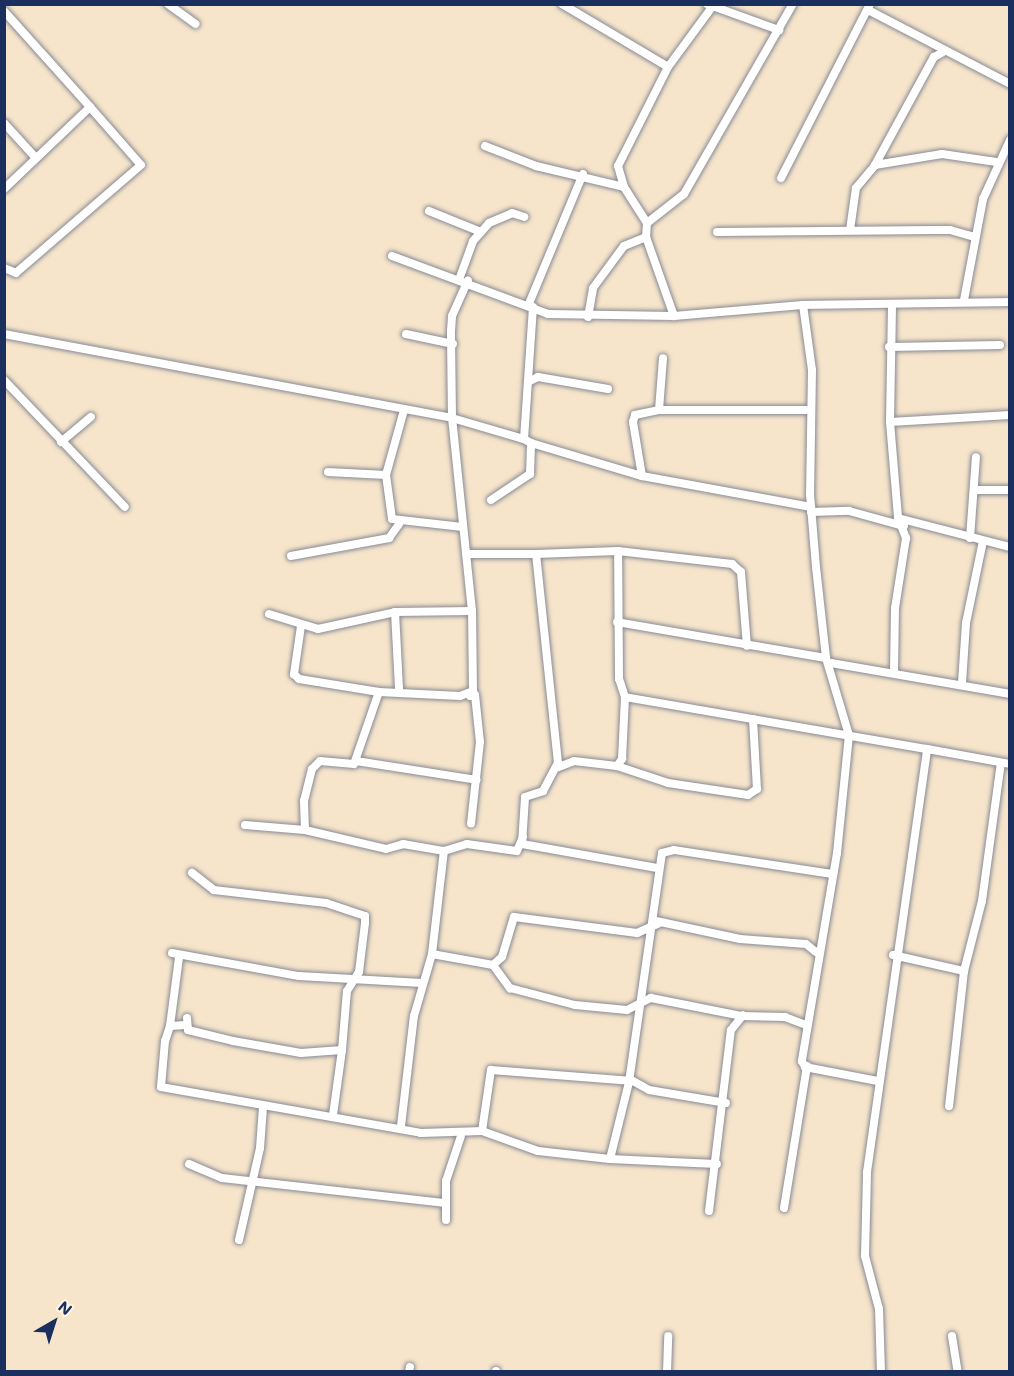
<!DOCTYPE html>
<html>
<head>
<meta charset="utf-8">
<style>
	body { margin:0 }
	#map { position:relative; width:1014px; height:1376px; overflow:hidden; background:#f6e5cb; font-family:Mali,sans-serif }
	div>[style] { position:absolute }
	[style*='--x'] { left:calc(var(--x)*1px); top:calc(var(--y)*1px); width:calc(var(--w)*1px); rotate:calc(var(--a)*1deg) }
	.roads { filter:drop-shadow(0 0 2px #888a94) drop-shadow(0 0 2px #888a94) }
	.minor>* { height:8px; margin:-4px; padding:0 4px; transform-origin:4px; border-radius:4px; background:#fff }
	span { translate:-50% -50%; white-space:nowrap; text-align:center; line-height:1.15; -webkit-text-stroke:5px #fcf5e5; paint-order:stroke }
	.frame { position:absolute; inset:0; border:6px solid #1b2f5e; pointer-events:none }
	.north { position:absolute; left:24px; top:1292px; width:60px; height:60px; -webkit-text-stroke:4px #fcf5e5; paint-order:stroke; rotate:39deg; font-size:16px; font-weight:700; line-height:24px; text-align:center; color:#1b2f5e }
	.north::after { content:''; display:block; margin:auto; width:21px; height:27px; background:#1b2f5e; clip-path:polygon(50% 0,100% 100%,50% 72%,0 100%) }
</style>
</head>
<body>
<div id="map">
	<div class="roads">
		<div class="minor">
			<i style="--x:168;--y:4;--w:34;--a:36"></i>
			<i style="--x:562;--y:4;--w:123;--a:30.7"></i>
			<i style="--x:668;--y:67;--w:111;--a:116.8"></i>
			<i style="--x:618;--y:166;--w:22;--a:74"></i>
			<i style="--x:624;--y:187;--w:43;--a:57.4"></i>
			<i style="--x:647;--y:223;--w:14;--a:94"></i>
			<i style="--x:646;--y:237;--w:84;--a:70.5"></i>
			<i style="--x:707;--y:4;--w:77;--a:19.9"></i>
			<i style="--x:4;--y:11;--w:129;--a:48.1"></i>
			<i style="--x:870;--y:11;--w:158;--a:27.5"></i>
			<i style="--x:668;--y:67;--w:74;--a:-53.7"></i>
			<i style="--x:4;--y:123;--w:47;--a:47.6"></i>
			<i style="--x:485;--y:146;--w:55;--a:21.4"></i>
			<i style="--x:536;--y:166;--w:90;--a:13.4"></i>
			<i style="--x:875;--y:165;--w:68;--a:-9.3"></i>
			<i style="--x:942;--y:154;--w:55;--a:8.4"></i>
			<i style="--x:781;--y:178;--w:195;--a:-62.9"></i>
			<i style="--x:4;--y:189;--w:119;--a:-43.6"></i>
			<i style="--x:90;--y:107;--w:77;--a:48.7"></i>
			<i style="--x:141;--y:165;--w:165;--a:139.2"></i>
			<i style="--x:16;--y:273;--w:13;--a:-157"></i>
			<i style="--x:429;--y:211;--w:56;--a:22"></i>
			<i style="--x:647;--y:223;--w:47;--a:-38.1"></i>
			<i style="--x:684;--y:194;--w:219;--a:-60.2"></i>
			<i style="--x:850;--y:230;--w:42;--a:-81.9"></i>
			<i style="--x:856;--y:188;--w:30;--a:-50"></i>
			<i style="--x:875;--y:165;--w:123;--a:-61.4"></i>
			<i style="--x:934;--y:57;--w:10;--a:-29"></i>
			<i style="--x:717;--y:232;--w:233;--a:-0.5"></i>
			<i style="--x:950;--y:230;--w:26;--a:16"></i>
			<i style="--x:392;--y:256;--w:166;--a:20.4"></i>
			<i style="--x:548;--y:314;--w:126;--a:0.9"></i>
			<i style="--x:674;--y:316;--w:129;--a:-4.9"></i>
			<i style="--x:803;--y:305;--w:207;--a:-0.8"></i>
			<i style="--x:460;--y:277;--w:38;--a:-70"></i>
			<i style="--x:473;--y:241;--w:24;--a:-48"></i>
			<i style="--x:489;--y:223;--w:25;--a:-23"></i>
			<i style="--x:512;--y:213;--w:13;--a:18"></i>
			<i style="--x:964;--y:300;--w:103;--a:-79.3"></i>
			<i style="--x:983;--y:199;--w:65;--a:-65.4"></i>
			<i style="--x:803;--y:305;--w:66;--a:82.1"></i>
			<i style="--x:812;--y:370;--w:124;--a:90.9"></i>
			<i style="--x:810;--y:494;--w:73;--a:85.3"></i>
			<i style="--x:816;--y:567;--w:92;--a:83.7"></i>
			<i style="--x:826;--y:658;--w:80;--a:73.4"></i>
			<i style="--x:849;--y:735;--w:119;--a:95.8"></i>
			<i style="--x:837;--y:853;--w:211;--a:99.6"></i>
			<i style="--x:802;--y:1061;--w:7;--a:63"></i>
			<i style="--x:805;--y:1067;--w:74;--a:10.9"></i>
			<i style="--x:528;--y:306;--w:143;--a:-67.4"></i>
			<i style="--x:533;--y:307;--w:132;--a:93.9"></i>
			<i style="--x:524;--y:439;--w:8;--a:30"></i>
			<i style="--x:531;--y:443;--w:116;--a:16.6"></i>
			<i style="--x:642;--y:476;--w:172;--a:10.4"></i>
			<i style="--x:892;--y:307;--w:115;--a:91"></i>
			<i style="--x:890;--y:422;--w:96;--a:85.2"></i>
			<i style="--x:898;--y:518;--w:22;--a:68"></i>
			<i style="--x:906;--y:538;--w:71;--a:98.9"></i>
			<i style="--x:895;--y:608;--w:65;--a:90.9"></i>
			<i style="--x:588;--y:317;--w:29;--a:-80"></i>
			<i style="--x:593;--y:288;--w:52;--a:-53.6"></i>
			<i style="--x:624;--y:246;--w:24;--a:-22"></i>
			<i style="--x:4;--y:334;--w:456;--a:10.6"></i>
			<i style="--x:452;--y:418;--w:75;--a:16.3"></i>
			<i style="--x:406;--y:334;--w:48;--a:12"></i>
			<i style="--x:889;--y:347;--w:111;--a:-1"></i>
			<i style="--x:4;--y:380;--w:175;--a:46.4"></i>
			<i style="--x:528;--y:382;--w:11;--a:-27"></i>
			<i style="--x:538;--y:377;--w:71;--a:9.7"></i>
			<i style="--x:404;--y:410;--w:67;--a:105.5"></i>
			<i style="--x:386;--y:475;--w:44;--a:82.2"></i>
			<i style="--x:392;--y:519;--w:71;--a:6.4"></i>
			<i style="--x:659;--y:410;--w:150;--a:0"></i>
			<i style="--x:890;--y:422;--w:120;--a:-3.3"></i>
			<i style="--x:61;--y:442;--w:39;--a:-40"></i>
			<i style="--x:328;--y:472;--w:58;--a:3"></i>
			<i style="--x:642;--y:476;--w:55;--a:-99.5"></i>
			<i style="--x:633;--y:422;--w:7;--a:-74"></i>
			<i style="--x:635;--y:415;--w:25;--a:-12"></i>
			<i style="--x:659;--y:410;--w:52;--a:-85.6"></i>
			<i style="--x:974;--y:490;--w:36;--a:0"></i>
			<i style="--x:491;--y:500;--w:47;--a:-33.7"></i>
			<i style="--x:530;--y:474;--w:31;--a:-88"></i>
			<i style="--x:811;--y:512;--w:38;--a:-2"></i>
			<i style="--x:849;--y:511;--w:57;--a:15.3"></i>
			<i style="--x:898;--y:518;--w:116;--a:14.5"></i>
			<i style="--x:970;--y:538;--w:81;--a:-85.8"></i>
			<i style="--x:466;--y:554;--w:70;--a:0"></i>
			<i style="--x:291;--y:556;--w:100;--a:-10.4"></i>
			<i style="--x:389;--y:538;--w:17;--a:-54"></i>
			<i style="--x:395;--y:612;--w:77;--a:87"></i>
			<i style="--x:269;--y:614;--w:51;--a:17"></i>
			<i style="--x:318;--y:629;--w:79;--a:-12.4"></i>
			<i style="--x:395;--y:612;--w:77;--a:-0.7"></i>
			<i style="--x:617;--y:622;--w:212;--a:9.8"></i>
			<i style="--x:301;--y:626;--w:49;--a:98.3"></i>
			<i style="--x:294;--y:674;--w:7;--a:45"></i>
			<i style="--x:299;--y:679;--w:81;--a:9.2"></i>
			<i style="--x:379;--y:692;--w:81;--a:2.8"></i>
			<i style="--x:460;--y:696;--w:14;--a:-21"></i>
			<i style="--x:473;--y:691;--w:80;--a:-90.7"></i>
			<i style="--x:472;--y:611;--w:194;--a:-95.9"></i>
			<i style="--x:452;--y:418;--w:87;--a:-90.7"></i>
			<i style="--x:451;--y:331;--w:15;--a:-86"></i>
			<i style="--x:452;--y:316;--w:39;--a:-66"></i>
			<i style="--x:831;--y:663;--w:182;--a:9.8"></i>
			<i style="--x:962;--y:683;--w:60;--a:-86.2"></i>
			<i style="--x:966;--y:623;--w:84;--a:-78.3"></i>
			<i style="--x:470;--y:696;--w:5;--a:-11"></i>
			<i style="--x:475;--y:695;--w:47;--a:83.9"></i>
			<i style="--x:480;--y:742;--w:82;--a:96.3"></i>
			<i style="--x:625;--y:697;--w:306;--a:9.8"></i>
			<i style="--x:356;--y:761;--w:122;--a:8.9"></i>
			<i style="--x:617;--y:766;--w:54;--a:18.4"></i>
			<i style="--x:668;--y:783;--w:81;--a:8.5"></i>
			<i style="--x:748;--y:795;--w:11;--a:-34"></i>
			<i style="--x:757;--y:789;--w:70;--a:-93.3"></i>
			<i style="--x:556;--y:768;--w:19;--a:-21"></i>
			<i style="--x:574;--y:761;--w:43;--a:6.6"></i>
			<i style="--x:617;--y:766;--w:9;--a:-54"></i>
			<i style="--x:622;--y:759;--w:62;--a:-87.2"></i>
			<i style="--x:625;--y:697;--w:19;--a:-108"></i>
			<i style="--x:619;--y:679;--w:128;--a:-90.4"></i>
			<i style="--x:245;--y:825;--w:60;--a:4.8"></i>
			<i style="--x:305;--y:830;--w:83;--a:13.2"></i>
			<i style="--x:386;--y:849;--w:18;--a:-16"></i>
			<i style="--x:403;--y:844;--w:42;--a:9.7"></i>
			<i style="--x:305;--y:830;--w:29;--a:-92"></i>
			<i style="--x:304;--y:801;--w:33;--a:-76"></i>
			<i style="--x:312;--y:769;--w:11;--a:-45"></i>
			<i style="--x:320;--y:761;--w:34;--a:5"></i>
			<i style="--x:354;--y:764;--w:76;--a:-70.9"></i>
			<i style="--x:657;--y:868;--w:137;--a:-169.9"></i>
			<i style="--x:522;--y:844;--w:47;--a:-86.3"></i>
			<i style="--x:525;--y:797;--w:19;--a:-18"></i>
			<i style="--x:543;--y:791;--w:32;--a:-62"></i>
			<i style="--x:558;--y:763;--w:210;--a:-96"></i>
			<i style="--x:536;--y:554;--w:82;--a:-2.1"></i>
			<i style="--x:618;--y:551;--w:115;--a:6.5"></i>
			<i style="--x:732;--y:564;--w:12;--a:42"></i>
			<i style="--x:741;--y:572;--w:74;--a:85.4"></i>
			<i style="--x:656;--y:921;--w:86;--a:12.1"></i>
			<i style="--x:740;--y:939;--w:66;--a:4.3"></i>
			<i style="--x:806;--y:944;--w:13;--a:39"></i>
			<i style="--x:172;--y:953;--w:129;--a:10.3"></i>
			<i style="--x:299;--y:976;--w:123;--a:3.3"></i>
			<i style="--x:432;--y:954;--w:62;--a:10.2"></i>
			<i style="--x:493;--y:965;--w:12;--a:-42"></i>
			<i style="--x:502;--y:957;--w:42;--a:-73.3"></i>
			<i style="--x:514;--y:917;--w:124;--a:7.4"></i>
			<i style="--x:637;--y:933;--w:24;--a:-24"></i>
			<i style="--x:893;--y:955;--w:73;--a:12.7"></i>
			<i style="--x:964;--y:971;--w:136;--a:96.3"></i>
			<i style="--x:493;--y:965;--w:29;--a:54"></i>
			<i style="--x:510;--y:988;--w:67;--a:14.7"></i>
			<i style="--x:575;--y:1005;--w:52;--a:5.5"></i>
			<i style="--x:627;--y:1010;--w:27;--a:-27"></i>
			<i style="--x:651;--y:998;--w:93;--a:11.2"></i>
			<i style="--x:742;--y:1016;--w:43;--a:1.3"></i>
			<i style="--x:785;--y:1017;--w:22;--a:21"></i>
			<i style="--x:964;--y:971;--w:72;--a:-75.6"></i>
			<i style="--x:982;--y:901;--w:139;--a:-82.2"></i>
			<i style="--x:187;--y:1018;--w:12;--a:85"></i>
			<i style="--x:188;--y:1030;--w:46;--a:13.7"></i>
			<i style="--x:233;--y:1041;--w:69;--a:10"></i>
			<i style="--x:301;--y:1053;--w:41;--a:-4.2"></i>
			<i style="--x:342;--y:1050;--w:59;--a:-85.2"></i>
			<i style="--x:347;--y:991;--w:22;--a:-58"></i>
			<i style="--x:359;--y:972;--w:49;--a:-83"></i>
			<i style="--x:365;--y:923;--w:7;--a:-90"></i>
			<i style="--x:365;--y:916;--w:41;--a:-161.6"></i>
			<i style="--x:326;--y:903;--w:113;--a:-173.4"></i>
			<i style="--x:214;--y:890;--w:28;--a:-142"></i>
			<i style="--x:185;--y:1025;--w:15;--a:176"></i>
			<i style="--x:170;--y:1026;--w:16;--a:108"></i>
			<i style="--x:165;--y:1041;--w:46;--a:95"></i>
			<i style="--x:161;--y:1087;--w:264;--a:10"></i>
			<i style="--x:421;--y:1133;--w:61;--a:-1.9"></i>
			<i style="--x:482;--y:1131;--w:59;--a:19.7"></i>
			<i style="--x:538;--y:1151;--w:72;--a:6.3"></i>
			<i style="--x:610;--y:1159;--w:79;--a:-76.1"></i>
			<i style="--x:629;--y:1082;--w:231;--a:-81.8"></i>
			<i style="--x:662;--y:853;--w:12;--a:-14"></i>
			<i style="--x:674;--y:850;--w:161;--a:8.6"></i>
			<i style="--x:170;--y:1026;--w:69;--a:-82.5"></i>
			<i style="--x:333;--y:1115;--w:66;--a:-82.1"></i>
			<i style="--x:401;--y:1126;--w:111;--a:-83.3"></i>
			<i style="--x:414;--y:1016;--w:65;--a:-73.8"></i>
			<i style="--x:432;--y:954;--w:104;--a:-83.4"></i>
			<i style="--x:444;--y:851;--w:24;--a:-17"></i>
			<i style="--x:467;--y:844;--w:50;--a:8"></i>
			<i style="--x:517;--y:851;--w:15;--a:-67"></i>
			<i style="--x:482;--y:1131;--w:62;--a:-81.6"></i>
			<i style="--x:491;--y:1070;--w:142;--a:4.4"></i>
			<i style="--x:633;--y:1081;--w:18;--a:29"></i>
			<i style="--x:649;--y:1090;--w:78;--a:9.6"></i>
			<i style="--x:610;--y:1159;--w:107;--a:2.7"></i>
			<i style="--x:189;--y:1164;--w:36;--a:23"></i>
			<i style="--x:222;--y:1178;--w:223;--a:6.4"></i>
			<i style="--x:784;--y:1208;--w:144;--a:-80.8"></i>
			<i style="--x:709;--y:1211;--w:182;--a:-83.1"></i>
			<i style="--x:731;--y:1030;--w:19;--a:-51"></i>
			<i style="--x:446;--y:1220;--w:39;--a:-90"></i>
			<i style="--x:446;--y:1181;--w:47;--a:-71.6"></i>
			<i style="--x:239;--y:1240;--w:94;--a:-77.1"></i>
			<i style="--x:260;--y:1148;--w:41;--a:-85.8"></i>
			<i style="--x:952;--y:1336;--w:36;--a:81"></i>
			<i style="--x:496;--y:1371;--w:1;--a:90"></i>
			<i style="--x:409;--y:1372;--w:5;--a:-79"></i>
			<i style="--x:667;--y:1372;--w:36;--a:-88"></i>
			<i style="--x:881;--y:1372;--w:63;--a:-91.8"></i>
			<i style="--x:879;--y:1309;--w:55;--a:-104.8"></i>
			<i style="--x:865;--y:1256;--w:84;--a:-88.6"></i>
			<i style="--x:867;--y:1172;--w:427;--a:-81.9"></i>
			<i style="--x:927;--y:749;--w:84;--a:10.2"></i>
		</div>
	</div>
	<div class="frame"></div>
	<div class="north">N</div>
</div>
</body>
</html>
